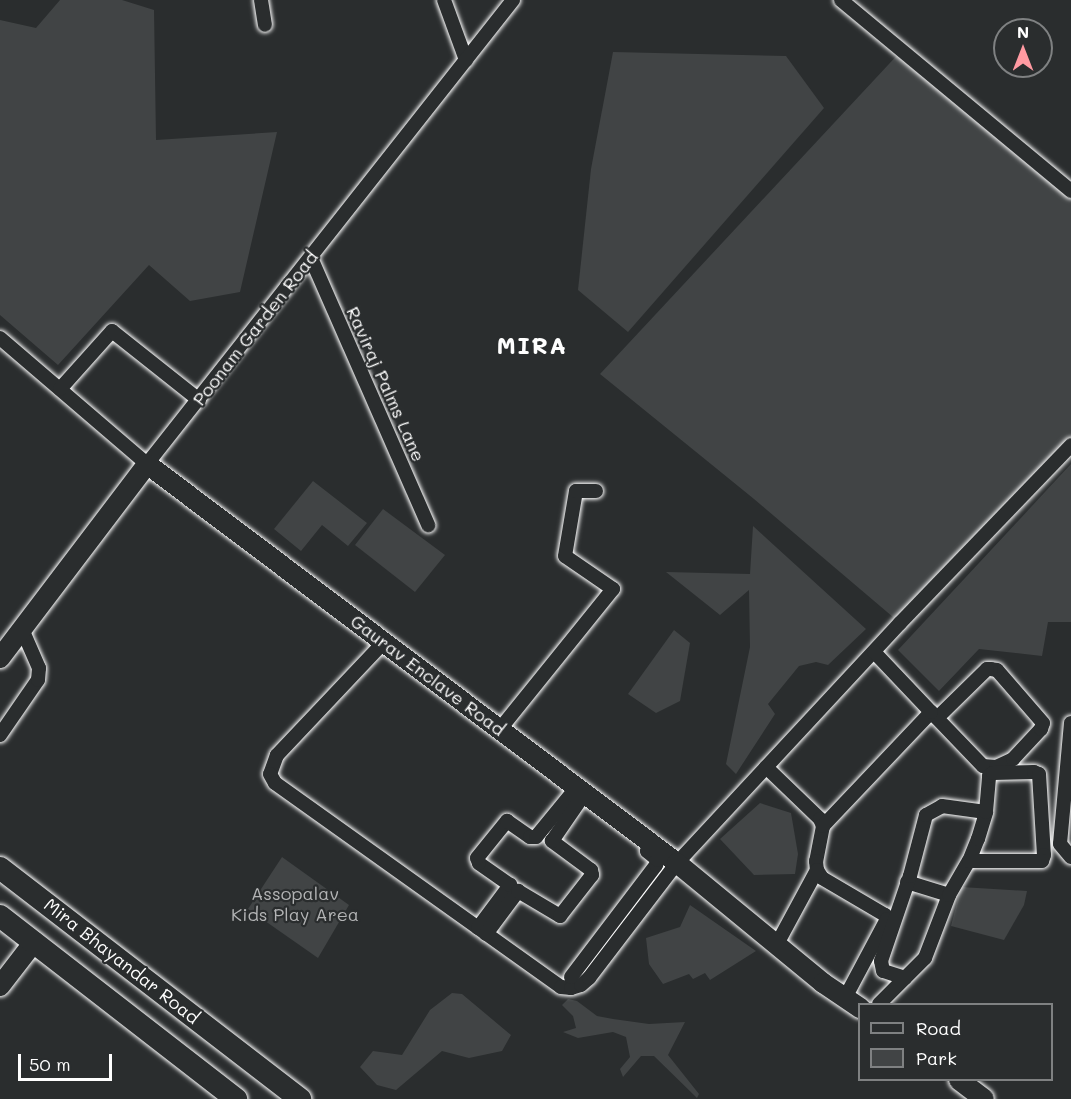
<!DOCTYPE html>
<html>
<head>
<meta charset="utf-8">
<style>
	body { margin:0 }
	#map { position:relative; width:1071px; height:1099px; overflow:hidden; background:#2a2d2e; font-family:Mali,sans-serif }
	div>[style] { position:absolute }
	[style*='--x'] { left:calc(var(--x)*1px); top:calc(var(--y)*1px); width:calc(var(--w)*1px); rotate:calc(var(--a)*1deg) }
	.green>* { inset:0; background:#414445 }
	.roads { filter:drop-shadow(0 0 2px #fff) drop-shadow(0 0 2px #fff) }
	.street>* { height:14px; margin:-7px; padding:0 7px; transform-origin:7px; border-radius:7px; background:#2a2d2e }
	.secondary>* { height:20px; margin:-10px; padding:0 10px; transform-origin:10px; border-radius:10px; background:#2a2d2e }
	.primary>* { height:22px; margin:-11px; padding:0 11px; transform-origin:11px; border-radius:11px; background:#2a2d2e }
	span { translate:-50% -50%; white-space:nowrap; text-align:center; line-height:1.15; -webkit-text-stroke:4.5px #2a2d2e; paint-order:stroke }
	.street-label { font-size:18px; color:#fff }
	.park-label { font-size:18px; color:#b3b4b5 }
	.district-label { font-size:24px; color:#fff; font-weight:700; letter-spacing:1.5px }
	.legend { position:absolute; left:858px; top:1003px; width:195px; height:78px; box-sizing:border-box; background:#2a2d2e; border:2px solid #7f8182; margin:0; padding:8px 10px; list-style:none; font-size:18px; color:#fff }
	.legend li { display:flex; align-items:center; gap:12px; height:30px }
	.legend b { width:30px; border:2px solid #7f8182 }
	.north { position:absolute; left:993px; top:18px; width:60px; height:60px; box-sizing:border-box; background:#2a2d2e; border:2px solid #7f8182; border-radius:50%; rotate:0deg; font-size:16px; font-weight:700; line-height:24px; text-align:center; color:#fff }
	.north::after { content:''; display:block; margin:auto; width:21px; height:27px; background:#ff9aa2; clip-path:polygon(50% 0,100% 100%,50% 72%,0 100%) }
	.scale { position:absolute; left:18px; top:1054px; width:94px; height:27px; box-sizing:border-box; border:3px solid #fff; border-top:0; padding-left:8px; font-size:18px; line-height:21px; white-space:nowrap; color:#fff; -webkit-text-stroke:4px #2a2d2e; paint-order:stroke }
</style>
</head>
<body>
<div id="map">
	<div class="green">
		<i style="clip-path:polygon(60px 0,122px 0,154px 10px,156px 140px,277px 132px,240px 292px,190px 301px,149px 265px,58px 365px,0 315px,0 20px,36px 28px)"></i>
		<i style="clip-path:polygon(902px 50px,1071px 191px,1071px 444px,900px 623px,754px 499px,600px 374px)"></i>
		<i style="clip-path:polygon(613px 52px,786px 56px,824px 108px,628px 332px,578px 290px,591px 169px)"></i>
		<i style="clip-path:polygon(1071px 464px,1071px 622px,1048px 622px,1042px 656px,979px 649px,939px 691px,898px 650px)"></i>
		<i style="clip-path:polygon(313px 481px,367px 523px,348px 546px,322px 525px,301px 551px,274px 529px)"></i>
		<i style="clip-path:polygon(383px 509px,445px 555px,415px 592px,355px 545px)"></i>
		<i style="clip-path:polygon(753px 526px,866px 629px,828px 665px,816px 662px,799px 666px,768px 704px,775px 714px,736px 774px,726px 764px,750px 647px,749px 590px,720px 615px,666px 572px,750px 574px)"></i>
		<i style="clip-path:polygon(674px 630px,690px 643px,680px 701px,656px 713px,628px 694px)"></i>
		<i style="clip-path:polygon(760px 803px,791px 813px,798px 854px,795px 874px,754px 875px,720px 839px)"></i>
		<i style="clip-path:polygon(282px 857px,349px 905px,318px 958px,248px 909px)"></i>
		<i style="clip-path:polygon(961px 887px,1027px 891px,1024px 905px,1004px 940px,951px 926px)"></i>
		<i style="clip-path:polygon(690px 905px,756px 951px,710px 980px,705px 973px,693px 979px,689px 974px,663px 984px,649px 964px,646px 938px,680px 927px)"></i>
		<i style="clip-path:polygon(452px 993px,462px 994px,511px 1035px,502px 1051px,469px 1058px,442px 1051px,396px 1090px,377px 1085px,360px 1067px,373px 1051px,402px 1055px,430px 1010px)"></i>
		<i style="clip-path:polygon(568px 999px,577px 1001px,597px 1016px,613px 1019px,649px 1024px,685px 1022px,668px 1055px,699px 1094px,697px 1098px,654px 1056px,641px 1056px,623px 1077px,620px 1069px,630px 1057px,626px 1037px,613px 1032px,578px 1038px,563px 1032px,576px 1028px,573px 1016px,562px 1005px)"></i>
	</div>
	<div class="roads">
		<div class="street">
			<i style="--x:261;--y:0;--w:25;--a:81"></i>
			<i style="--x:444;--y:0;--w:64;--a:69.9"></i>
			<i style="--x:841;--y:0;--w:299;--a:39.7"></i>
			<i style="--x:311;--y:258;--w:292;--a:66.3"></i>
			<i style="--x:0;--y:338;--w:194;--a:40.6"></i>
			<i style="--x:147;--y:464;--w:591;--a:-51.73"></i>
			<i style="--x:60;--y:389;--w:78;--a:-48.1"></i>
			<i style="--x:112;--y:331;--w:111;--a:38.4"></i>
			<i style="--x:384;--y:642;--w:156;--a:133.4"></i>
			<i style="--x:277;--y:755;--w:20;--a:110"></i>
			<i style="--x:270;--y:774;--w:10;--a:61"></i>
			<i style="--x:275;--y:783;--w:351;--a:35.5"></i>
			<i style="--x:561;--y:987;--w:10;--a:6"></i>
			<i style="--x:571;--y:988;--w:10;--a:-17"></i>
			<i style="--x:581;--y:985;--w:11;--a:-41"></i>
			<i style="--x:589;--y:978;--w:145;--a:-52.6"></i>
			<i style="--x:677;--y:863;--w:328;--a:-47.1"></i>
			<i style="--x:900;--y:623;--w:247;--a:-46.1"></i>
			<i style="--x:931;--y:712;--w:75;--a:46.1"></i>
			<i style="--x:983;--y:766;--w:13;--a:4"></i>
			<i style="--x:996;--y:767;--w:19;--a:-25"></i>
			<i style="--x:1013;--y:759;--w:41;--a:-47"></i>
			<i style="--x:1041;--y:729;--w:6;--a:-72"></i>
			<i style="--x:1043;--y:723;--w:70;--a:-131"></i>
			<i style="--x:997;--y:670;--w:6;--a:-171"></i>
			<i style="--x:991;--y:669;--w:4;--a:180"></i>
			<i style="--x:987;--y:669;--w:70;--a:135.6"></i>
			<i style="--x:1071;--y:723;--w:121;--a:95.2"></i>
			<i style="--x:1060;--y:844;--w:17;--a:50"></i>
			<i style="--x:500;--y:729;--w:180;--a:-51.1"></i>
			<i style="--x:613;--y:589;--w:58;--a:-145.5"></i>
			<i style="--x:565;--y:556;--w:66;--a:-80.4"></i>
			<i style="--x:576;--y:491;--w:20;--a:0"></i>
			<i style="--x:0;--y:735;--w:67;--a:-55.4"></i>
			<i style="--x:38;--y:680;--w:12;--a:-85"></i>
			<i style="--x:39;--y:668;--w:43;--a:-113.6"></i>
			<i style="--x:766;--y:767;--w:75;--a:43.9"></i>
			<i style="--x:820;--y:819;--w:8;--a:67"></i>
			<i style="--x:823;--y:826;--w:36;--a:101"></i>
			<i style="--x:816;--y:861;--w:9;--a:84"></i>
			<i style="--x:817;--y:870;--w:9;--a:58"></i>
			<i style="--x:822;--y:878;--w:73;--a:30.4"></i>
			<i style="--x:885;--y:915;--w:4;--a:63"></i>
			<i style="--x:887;--y:919;--w:89;--a:118"></i>
			<i style="--x:823;--y:826;--w:157;--a:-46.5"></i>
			<i style="--x:931;--y:712;--w:83;--a:-133.5"></i>
			<i style="--x:907;--y:882;--w:44;--a:17.2"></i>
			<i style="--x:478;--y:928;--w:54;--a:-53.3"></i>
			<i style="--x:510;--y:885;--w:38;--a:-145"></i>
			<i style="--x:479;--y:863;--w:5;--a:-112"></i>
			<i style="--x:477;--y:858;--w:48;--a:-51"></i>
			<i style="--x:507;--y:821;--w:28;--a:35"></i>
			<i style="--x:530;--y:837;--w:6;--a:0"></i>
			<i style="--x:536;--y:837;--w:65;--a:-50.6"></i>
			<i style="--x:486;--y:934;--w:54;--a:-53.3"></i>
			<i style="--x:518;--y:891;--w:49;--a:30.8"></i>
			<i style="--x:560;--y:916;--w:52;--a:-52"></i>
			<i style="--x:592;--y:875;--w:5;--a:-101"></i>
			<i style="--x:591;--y:870;--w:49;--a:-143.4"></i>
			<i style="--x:552;--y:841;--w:58;--a:-55.5"></i>
			<i style="--x:777;--y:944;--w:84;--a:-61.6"></i>
			<i style="--x:571;--y:977;--w:141;--a:-52.8"></i>
			<i style="--x:656;--y:865;--w:5;--a:-68"></i>
			<i style="--x:658;--y:860;--w:14;--a:-141"></i>
			<i style="--x:647;--y:851;--w:4;--a:-56"></i>
			<i style="--x:905;--y:978;--w:23;--a:-162"></i>
			<i style="--x:883;--y:971;--w:10;--a:-101"></i>
			<i style="--x:881;--y:961;--w:90;--a:-71.2"></i>
			<i style="--x:910;--y:876;--w:63;--a:-75.3"></i>
			<i style="--x:926;--y:815;--w:18;--a:-29"></i>
			<i style="--x:942;--y:806;--w:44;--a:7.8"></i>
			<i style="--x:879;--y:1004;--w:65;--a:-45"></i>
			<i style="--x:925;--y:958;--w:67;--a:-69.1"></i>
			<i style="--x:949;--y:895;--w:39;--a:-60"></i>
			<i style="--x:969;--y:861;--w:24;--a:-68"></i>
			<i style="--x:978;--y:839;--w:28;--a:-73"></i>
			<i style="--x:986;--y:812;--w:36;--a:-85"></i>
			<i style="--x:989;--y:776;--w:5;--a:-37"></i>
			<i style="--x:993;--y:773;--w:41;--a:-1.4"></i>
			<i style="--x:1034;--y:772;--w:5;--a:22"></i>
			<i style="--x:1039;--y:774;--w:81;--a:86.5"></i>
			<i style="--x:1044;--y:855;--w:6;--a:108"></i>
			<i style="--x:1042;--y:861;--w:73;--a:180"></i>
		</div>
		<div class="secondary">
			<i style="--x:0;--y:658;--w:243;--a:-52.8"></i>
			<i style="--x:147;--y:464;--w:663;--a:36.97"></i>
			<i style="--x:677;--y:863;--w:189;--a:39.4"></i>
			<i style="--x:823;--y:983;--w:45;--a:34"></i>
			<i style="--x:0;--y:986;--w:56;--a:-52.3"></i>
			<i style="--x:959;--y:1080;--w:31;--a:37"></i>
		</div>
		<div class="primary">
			<i style="--x:0;--y:868;--w:379;--a:37.6"></i>
			<i style="--x:0;--y:916;--w:299;--a:37.8"></i>
		</div>
	</div>
	<div class="street-label">
		<span style="left:255px;top:328px;rotate:-52deg">Poonam Garden Road</span>
		<span style="left:386px;top:384px;rotate:66deg">Raviraj Palms Lane</span>
		<span style="left:428px;top:675px;rotate:37deg">Gaurav Enclave Road</span>
		<span style="left:122px;top:961px;rotate:38deg">Mira Bhayandar Road</span>
	</div>
	<div class="park-label">
		<span style="left:295px;top:904px">Assopalav<br>Kids Play Area</span>
	</div>
	<div class="district-label">
		<span style="left:532px;top:345px">MIRA</span>
	</div>
	<ul class="legend">
	<li><b style="height:8px;background:#2a2d2e"></b>Road</li>
	<li><b style="height:16px;background:#414445"></b>Park</li>
	</ul>
	<div class="north">N</div>
	<div class="scale">50 m</div>
</div>
</body>
</html>
